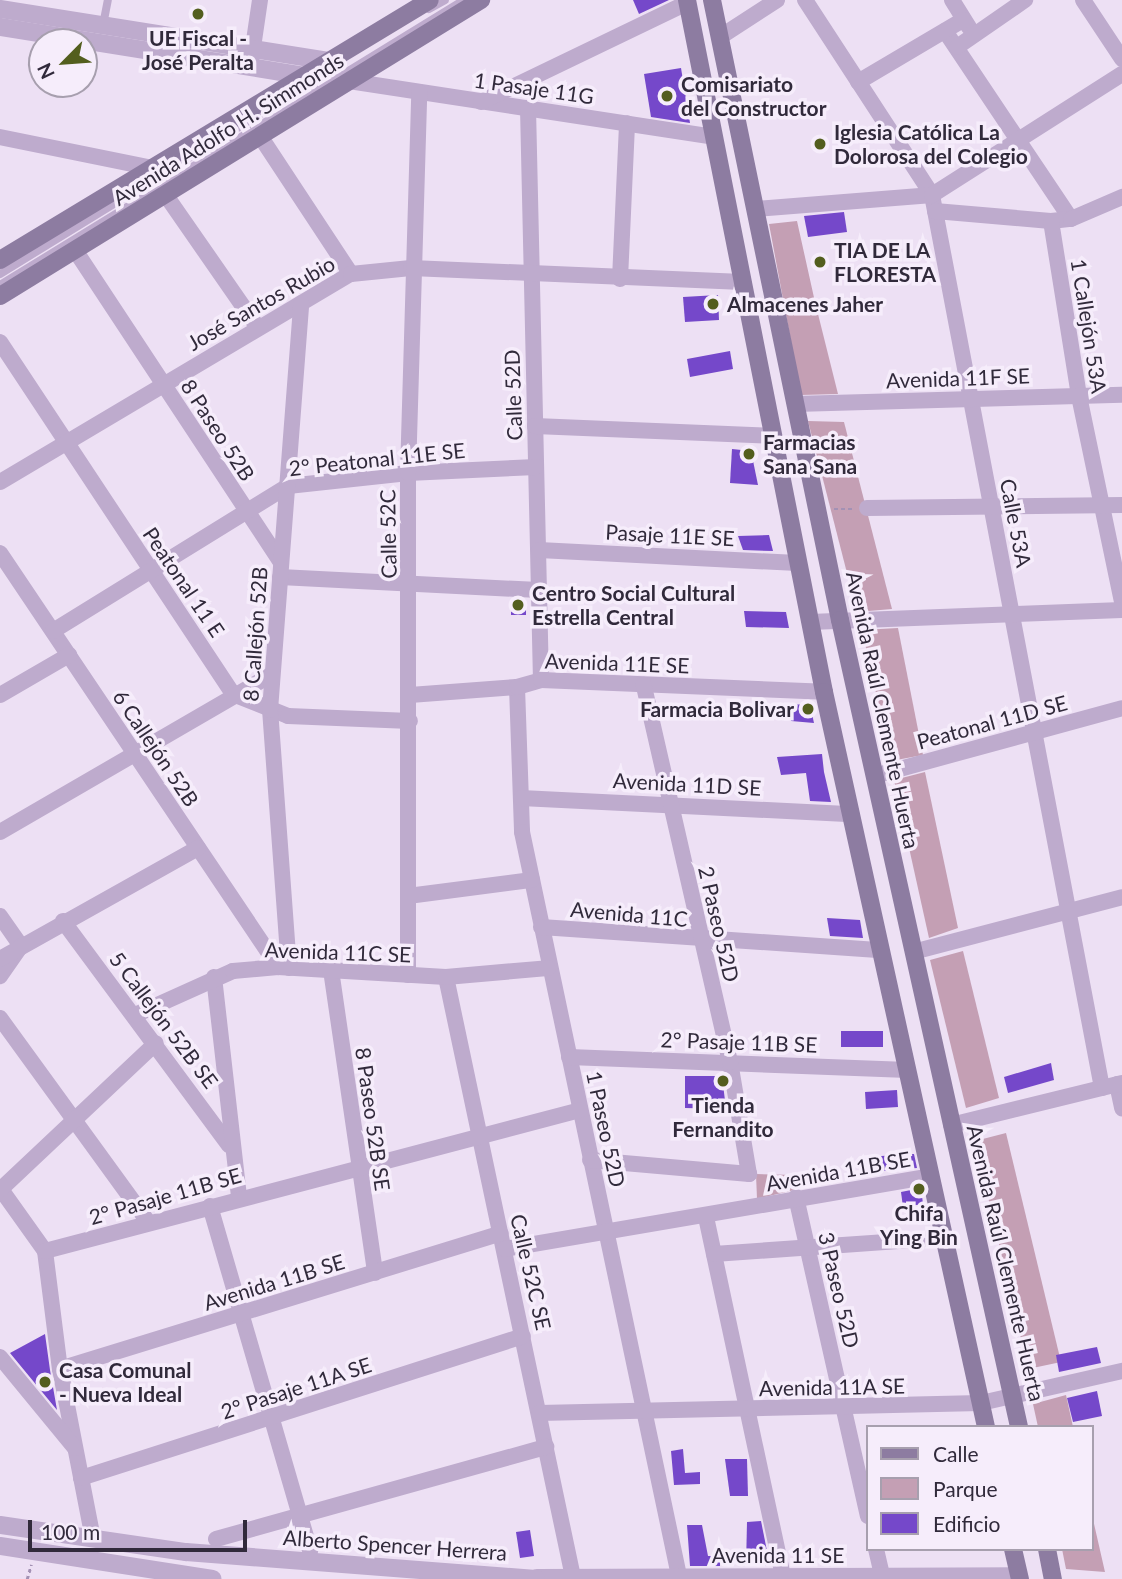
<!DOCTYPE html>
<html>
<head>
<meta charset="utf-8">
<style>
	body { margin:0 }
	#map { position:relative; width:1122px; height:1579px; overflow:hidden; background:#ede0f4; font-family:Lato,sans-serif }
	div>[style] { position:absolute }
	[style*='--x'] { left:calc(var(--x)*1px); top:calc(var(--y)*1px); width:calc(var(--w)*1px); rotate:calc(var(--a)*1deg) }
	.green>* { inset:0; background:#c49fb4 }
	.building>* { inset:0; background:#7548ca }
	.path>* { height:2.5px; margin-top:-1.25px; transform-origin:0; background:repeating-linear-gradient(90deg,#a391b4 0 3.5px,transparent 0 7px) }
	.service>* { height:8px; margin:-4px; padding:0 4px; transform-origin:4px; border-radius:4px; background:#beabcd }
	.minor>* { height:16px; margin:-8px; padding:0 8px; transform-origin:8px; border-radius:8px; background:#beabcd }
	.tertiary>* { height:18px; margin:-9px; padding:0 9px; transform-origin:9px; border-radius:9px; background:#beabcd }
	.secondary>* { height:18px; margin:-9px; padding:0 9px; transform-origin:9px; border-radius:9px; background:#8d7ca1 }
	.dots>* { width:19px; height:19px; translate:-50% -50%; box-sizing:border-box; border:4px solid #f6edfb; border-radius:50% }
	span { translate:-50% -50%; white-space:nowrap; text-align:center; line-height:1.15; -webkit-text-stroke:7px #f6edfb; paint-order:stroke }
	.poi-label { font-size:21px; color:#312a3b; font-weight:700 }
	.left { translate:0 -50%; text-align:left }
	.right { translate:-100% -50%; text-align:right }
	.street-label { font-size:21px; color:#312a3b }
	.legend { position:absolute; left:866px; top:1425px; width:228px; height:126px; box-sizing:border-box; background:#f6edfb; border:2px solid #a79fae; margin:0; padding:9px 12px; list-style:none; font-size:21px; color:#312a3b }
	.legend li { display:flex; align-items:center; gap:14px; height:35px }
	.legend b { width:35px; border:2px solid #a79fae }
	.north { position:absolute; left:28px; top:28px; width:70px; height:70px; box-sizing:border-box; background:#f6edfb; border:2px solid #a79fae; border-radius:50%; rotate:245deg; font-size:19px; font-weight:700; line-height:28px; text-align:center; color:#312a3b }
	.north::after { content:''; display:block; margin:auto; width:24px; height:32px; background:#535e1e; clip-path:polygon(50% 0,100% 100%,50% 72%,0 100%) }
	.scale { position:absolute; left:28px; top:1520px; width:219px; height:32px; box-sizing:border-box; border:4px solid #312a3b; border-top:0; padding-left:9px; font-size:21px; line-height:24px; white-space:nowrap; color:#312a3b; -webkit-text-stroke:5px #f6edfb; paint-order:stroke }
</style>
</head>
<body>
<div id="map">
	<div class="green">
		<i style="clip-path:polygon(797px 221px,815px 302px,838px 394px,801px 395px,769px 224px)"></i>
		<i style="clip-path:polygon(808px 421px,844px 422px,892px 609px,857px 612px)"></i>
		<i style="clip-path:polygon(898px 628px,923px 755px,891px 761px,862px 630px)"></i>
		<i style="clip-path:polygon(925px 772px,958px 928px,929px 938px,894px 780px)"></i>
		<i style="clip-path:polygon(963px 951px,999px 1098px,966px 1108px,930px 960px)"></i>
		<i style="clip-path:polygon(1006px 1133px,1061px 1362px,1028px 1369px,975px 1141px)"></i>
		<i style="clip-path:polygon(756px 1174px,796px 1175px,798px 1189px,757px 1199px)"></i>
		<i style="clip-path:polygon(1066px 1395px,1073px 1427px,1038px 1427px,1033px 1404px)"></i>
		<i style="clip-path:polygon(1092px 1515px,1105px 1572px,1066px 1569px,1062px 1549px,1092px 1549px)"></i>
	</div>
	<div class="building">
		<i style="clip-path:polygon(633px 0,669px 0,639px 14px)"></i>
		<i style="clip-path:polygon(681px 68px,690px 123px,651px 117px,644px 74px)"></i>
		<i style="clip-path:polygon(844px 212px,847px 232px,808px 237px,804px 216px)"></i>
		<i style="clip-path:polygon(718px 295px,719px 320px,685px 322px,683px 297px)"></i>
		<i style="clip-path:polygon(730px 351px,733px 369px,690px 377px,687px 359px)"></i>
		<i style="clip-path:polygon(732px 449px,751px 451px,758px 485px,730px 483px)"></i>
		<i style="clip-path:polygon(769px 535px,773px 551px,743px 550px,738px 536px)"></i>
		<i style="clip-path:polygon(511px 599px,526px 600px,526px 615px,511px 615px)"></i>
		<i style="clip-path:polygon(744px 611px,786px 612px,789px 628px,746px 627px)"></i>
		<i style="clip-path:polygon(788px 704px,810px 705px,814px 723px,791px 721px)"></i>
		<i style="clip-path:polygon(822px 754px,824px 772px,831px 802px,810px 801px,806px 773px,781px 775px,777px 757px)"></i>
		<i style="clip-path:polygon(827px 918px,860px 920px,863px 938px,830px 936px)"></i>
		<i style="clip-path:polygon(841px 1031px,883px 1031px,883px 1047px,841px 1047px)"></i>
		<i style="clip-path:polygon(1051px 1063px,1054px 1080px,1008px 1093px,1004px 1077px)"></i>
		<i style="clip-path:polygon(685px 1076px,722px 1076px,726px 1109px,685px 1108px)"></i>
		<i style="clip-path:polygon(897px 1090px,898px 1107px,866px 1109px,865px 1092px)"></i>
		<i style="clip-path:polygon(914px 1154px,917px 1168px,867px 1172px,865px 1157px)"></i>
		<i style="clip-path:polygon(921px 1188px,923px 1204px,903px 1207px,901px 1192px)"></i>
		<i style="clip-path:polygon(45px 1334px,50px 1370px,57px 1410px,10px 1353px)"></i>
		<i style="clip-path:polygon(1097px 1347px,1101px 1363px,1059px 1372px,1056px 1355px)"></i>
		<i style="clip-path:polygon(1097px 1391px,1102px 1416px,1073px 1422px,1067px 1398px)"></i>
		<i style="clip-path:polygon(683px 1449px,685px 1473px,700px 1472px,700px 1484px,674px 1485px,671px 1451px)"></i>
		<i style="clip-path:polygon(725px 1459px,747px 1459px,748px 1496px,730px 1496px)"></i>
		<i style="clip-path:polygon(761px 1521px,770px 1566px,746px 1566px,747px 1522px)"></i>
		<i style="clip-path:polygon(687px 1525px,702px 1525px,708px 1556px,720px 1556px,720px 1566px,690px 1566px)"></i>
		<i style="clip-path:polygon(530px 1530px,534px 1556px,520px 1558px,516px 1532px)"></i>
	</div>
	<div class="path">
		<i style="--x:834;--y:509;--w:18;--a:0"></i>
		<i style="--x:27;--y:1579;--w:15;--a:-74"></i>
	</div>
	<div class="service">
		<i style="--x:429;--y:9;--w:18;--a:-29"></i>
		<i style="--x:103;--y:25;--w:25;--a:-79"></i>
		<i style="--x:0;--y:274;--w:400;--a:-31.6"></i>
		<i style="--x:0;--y:285;--w:545;--a:-31.56"></i>
	</div>
	<div class="minor">
		<i style="--x:805;--y:0;--w:233;--a:56.9"></i>
		<i style="--x:932;--y:195;--w:909;--a:79.22"></i>
		<i style="--x:952;--y:0;--w:32;--a:58"></i>
		<i style="--x:1083;--y:0;--w:71;--a:56.5"></i>
		<i style="--x:945;--y:31;--w:226;--a:56.2"></i>
		<i style="--x:720;--y:37;--w:68;--a:-33"></i>
		<i style="--x:957;--y:47;--w:83;--a:-34.7"></i>
		<i style="--x:251;--y:61;--w:62;--a:-81.6"></i>
		<i style="--x:349;--y:81;--w:369;--a:8.7"></i>
		<i style="--x:858;--y:82;--w:122;--a:-30.6"></i>
		<i style="--x:481;--y:102;--w:229;--a:-25.7"></i>
		<i style="--x:528;--y:108;--w:572;--a:88.7"></i>
		<i style="--x:260;--y:136;--w:165;--a:56.6"></i>
		<i style="--x:0;--y:137;--w:156;--a:11.5"></i>
		<i style="--x:165;--y:194;--w:163;--a:55.2"></i>
		<i style="--x:755;--y:209;--w:178;--a:-4.5"></i>
		<i style="--x:932;--y:195;--w:225;--a:-32.5"></i>
		<i style="--x:935;--y:211;--w:116;--a:4.9"></i>
		<i style="--x:1051;--y:221;--w:20;--a:-6"></i>
		<i style="--x:1071;--y:219;--w:56;--a:-23.3"></i>
		<i style="--x:1051;--y:221;--w:177;--a:80.9"></i>
		<i style="--x:1079;--y:396;--w:210;--a:78.2"></i>
		<i style="--x:75;--y:250;--w:374;--a:56.6"></i>
		<i style="--x:620;--y:279;--w:156;--a:-87.4"></i>
		<i style="--x:0;--y:342;--w:422;--a:56.5"></i>
		<i style="--x:233;--y:694;--w:59;--a:21.8"></i>
		<i style="--x:288;--y:716;--w:122;--a:2.3"></i>
		<i style="--x:795;--y:404;--w:327;--a:-1.6"></i>
		<i style="--x:535;--y:426;--w:238;--a:2.4"></i>
		<i style="--x:0;--y:482;--w:408;--a:-30.7"></i>
		<i style="--x:351;--y:274;--w:60;--a:-5.7"></i>
		<i style="--x:411;--y:268;--w:332;--a:2.4"></i>
		<i style="--x:867;--y:508;--w:255;--a:-0.7"></i>
		<i style="--x:539;--y:550;--w:259;--a:2.9"></i>
		<i style="--x:0;--y:553;--w:499;--a:56.1"></i>
		<i style="--x:280;--y:577;--w:259;--a:2.9"></i>
		<i style="--x:810;--y:622;--w:312;--a:-2.2"></i>
		<i style="--x:53;--y:631;--w:276;--a:-31.7"></i>
		<i style="--x:288;--y:486;--w:121;--a:-6.2"></i>
		<i style="--x:408;--y:473;--w:128;--a:-2.7"></i>
		<i style="--x:517;--y:687;--w:145;--a:88"></i>
		<i style="--x:522;--y:832;--w:760;--a:78.08"></i>
		<i style="--x:0;--y:695;--w:80;--a:-30.1"></i>
		<i style="--x:410;--y:695;--w:107;--a:-4.3"></i>
		<i style="--x:517;--y:687;--w:25;--a:-16"></i>
		<i style="--x:541;--y:680;--w:283;--a:2.4"></i>
		<i style="--x:874;--y:776;--w:257;--a:-15.3"></i>
		<i style="--x:521;--y:798;--w:331;--a:2.8"></i>
		<i style="--x:0;--y:832;--w:313;--a:-30.1"></i>
		<i style="--x:408;--y:896;--w:125;--a:-7.4"></i>
		<i style="--x:0;--y:916;--w:37;--a:55"></i>
		<i style="--x:21;--y:946;--w:37;--a:125"></i>
		<i style="--x:63;--y:921;--w:279;--a:53.5"></i>
		<i style="--x:541;--y:927;--w:341;--a:3.9"></i>
		<i style="--x:913;--y:952;--w:216;--a:-14.7"></i>
		<i style="--x:0;--y:959;--w:227;--a:-29.3"></i>
		<i style="--x:289;--y:968;--w:259;--a:-94.2"></i>
		<i style="--x:270;--y:710;--w:408;--a:-85.6"></i>
		<i style="--x:331;--y:970;--w:306;--a:81.7"></i>
		<i style="--x:408;--y:975;--w:502;--a:-90"></i>
		<i style="--x:408;--y:473;--w:381;--a:-88.3"></i>
		<i style="--x:214;--y:977;--w:220;--a:83.5"></i>
		<i style="--x:446;--y:977;--w:613;--a:78.05"></i>
		<i style="--x:135;--y:1015;--w:107;--a:-24.2"></i>
		<i style="--x:233;--y:971;--w:45;--a:-5.1"></i>
		<i style="--x:278;--y:967;--w:168;--a:3.4"></i>
		<i style="--x:446;--y:977;--w:102;--a:-5"></i>
		<i style="--x:0;--y:1018;--w:252;--a:54"></i>
		<i style="--x:569;--y:1057;--w:339;--a:2.2"></i>
		<i style="--x:1117;--y:1084;--w:25;--a:78"></i>
		<i style="--x:951;--y:1125;--w:176;--a:-13.8"></i>
		<i style="--x:590;--y:1160;--w:160;--a:5"></i>
		<i style="--x:749;--y:1174;--w:114;--a:-99.6"></i>
		<i style="--x:730;--y:1062;--w:387;--a:-102.9"></i>
		<i style="--x:0;--y:1188;--w:77;--a:54.5"></i>
		<i style="--x:45;--y:1251;--w:119;--a:82.8"></i>
		<i style="--x:60;--y:1369;--w:172;--a:79"></i>
		<i style="--x:0;--y:1190;--w:214;--a:-43.3"></i>
		<i style="--x:796;--y:1197;--w:327;--a:77.3"></i>
		<i style="--x:210;--y:1206;--w:359;--a:73.8"></i>
		<i style="--x:706;--y:1217;--w:367;--a:77.9"></i>
		<i style="--x:505;--y:1249;--w:432;--a:-9.7"></i>
		<i style="--x:45;--y:1251;--w:553;--a:-14.76"></i>
		<i style="--x:714;--y:1254;--w:231;--a:-4"></i>
		<i style="--x:0;--y:1357;--w:118;--a:50.5"></i>
		<i style="--x:60;--y:1369;--w:461;--a:-17.1"></i>
		<i style="--x:539;--y:1413;--w:442;--a:-1.3"></i>
		<i style="--x:981;--y:1403;--w:145;--a:-12.8"></i>
		<i style="--x:81;--y:1478;--w:464;--a:-17.8"></i>
		<i style="--x:216;--y:1539;--w:343;--a:-15.6"></i>
		<i style="--x:876;--y:1549;--w:27;--a:77"></i>
		<i style="--x:537;--y:1577;--w:482;--a:-0.2"></i>
	</div>
	<div class="tertiary">
		<i style="--x:0;--y:9;--w:334;--a:9"></i>
		<i style="--x:0;--y:27;--w:310;--a:9.1"></i>
		<i style="--x:0;--y:1525;--w:188;--a:8.3"></i>
		<i style="--x:186;--y:1552;--w:351;--a:4.4"></i>
		<i style="--x:0;--y:1546;--w:215;--a:8.8"></i>
	</div>
	<div class="secondary">
		<i style="--x:687;--y:0;--w:705;--a:78.8"></i>
		<i style="--x:824;--y:692;--w:753;--a:77.57"></i>
		<i style="--x:712;--y:0;--w:633;--a:78.34"></i>
		<i style="--x:840;--y:620;--w:827;--a:77.49"></i>
		<i style="--x:0;--y:260;--w:502;--a:-31.16"></i>
		<i style="--x:0;--y:296;--w:565;--a:-31.61"></i>
		<i style="--x:1013;--y:1549;--w:31;--a:77"></i>
		<i style="--x:1047;--y:1549;--w:31;--a:79"></i>
	</div>
	<div class="dots">
		<i style="left:198px;top:14px;background:#535e1e"></i>
		<i style="left:667px;top:96px;background:#535e1e"></i>
		<i style="left:820px;top:144px;background:#535e1e"></i>
		<i style="left:820px;top:262px;background:#535e1e"></i>
		<i style="left:713px;top:304px;background:#535e1e"></i>
		<i style="left:749px;top:454px;background:#535e1e"></i>
		<i style="left:518px;top:605px;background:#535e1e"></i>
		<i style="left:808px;top:709px;background:#535e1e"></i>
		<i style="left:723px;top:1081px;background:#535e1e"></i>
		<i style="left:919px;top:1189px;background:#535e1e"></i>
		<i style="left:45px;top:1382px;background:#535e1e"></i>
	</div>
	<div class="poi-label">
		<span style="left:198px;top:50px">UE Fiscal -<br>José Peralta</span>
		<span class="left" style="left:681px;top:96px">Comisariato<br>del Constructor</span>
		<span class="left" style="left:834px;top:144px">Iglesia Católica La<br>Dolorosa del Colegio</span>
		<span class="left" style="left:834px;top:262px">TIA DE LA<br>FLORESTA</span>
		<span class="left" style="left:727px;top:304px">Almacenes Jaher</span>
		<span class="left" style="left:763px;top:454px">Farmacias<br>Sana Sana</span>
		<span class="left" style="left:532px;top:605px">Centro Social Cultural<br>Estrella Central</span>
		<span class="right" style="left:794px;top:709px">Farmacia Bolivar</span>
		<span style="left:723px;top:1117px">Tienda<br>Fernandito</span>
		<span style="left:919px;top:1225px">Chifa<br>Ying Bin</span>
		<span class="left" style="left:59px;top:1382px">Casa Comunal<br>- Nueva Ideal</span>
	</div>
	<div class="street-label">
		<span style="left:534px;top:88px;rotate:8deg">1 Pasaje 11G</span>
		<span style="left:228px;top:129px;rotate:-32deg">Avenida Adolfo H. Simmonds</span>
		<span style="left:261px;top:303px;rotate:-30deg">José Santos Rubio</span>
		<span style="left:1089px;top:326px;rotate:81deg">1 Callejón 53A</span>
		<span style="left:958px;top:378px;rotate:-2deg">Avenida 11F SE</span>
		<span style="left:513px;top:395px;rotate:-92deg">Calle 52D</span>
		<span style="left:218px;top:430px;rotate:57deg">8 Paseo 52B</span>
		<span style="left:377px;top:459px;rotate:-6deg">2° Peatonal 11E SE</span>
		<span style="left:1016px;top:523px;rotate:79deg">Calle 53A</span>
		<span style="left:388px;top:534px;rotate:-91deg">Calle 52C</span>
		<span style="left:670px;top:535px;rotate:3deg">Pasaje 11E SE</span>
		<span style="left:184px;top:582px;rotate:56deg">Peatonal 11 E</span>
		<span style="left:255px;top:634px;rotate:-86deg">8 Callejón 52B</span>
		<span style="left:617px;top:663px;rotate:2deg">Avenida 11E SE</span>
		<span style="left:883px;top:710px;rotate:78deg">Avenida Raúl Clemente Huerta</span>
		<span style="left:992px;top:722px;rotate:-15deg">Peatonal 11D SE</span>
		<span style="left:156px;top:748px;rotate:56deg">6 Callejón 52B</span>
		<span style="left:687px;top:784px;rotate:3deg">Avenida 11D SE</span>
		<span style="left:629px;top:914px;rotate:5deg">Avenida 11C</span>
		<span style="left:719px;top:924px;rotate:77deg">2 Paseo 52D</span>
		<span style="left:338px;top:952px;rotate:2deg">Avenida 11C SE</span>
		<span style="left:164px;top:1020px;rotate:53deg">5 Callejón 52B SE</span>
		<span style="left:739px;top:1042px;rotate:2deg">2° Pasaje 11B SE</span>
		<span style="left:373px;top:1119px;rotate:82deg">8 Paseo 52B SE</span>
		<span style="left:606px;top:1129px;rotate:78deg">1 Paseo 52D</span>
		<span style="left:838px;top:1171px;rotate:-10deg">Avenida 11B SE</span>
		<span style="left:165px;top:1196px;rotate:-16deg">2° Pasaje 11B SE</span>
		<span style="left:1006px;top:1263px;rotate:77deg">Avenida Raúl Clemente Huerta</span>
		<span style="left:531px;top:1272px;rotate:77deg">Calle 52C SE</span>
		<span style="left:274px;top:1282px;rotate:-17deg">Avenida 11B SE</span>
		<span style="left:839px;top:1290px;rotate:77deg">3 Paseo 52D</span>
		<span style="left:832px;top:1387px;rotate:-1deg">Avenida 11A SE</span>
		<span style="left:296px;top:1388px;rotate:-18deg">2° Pasaje 11A SE</span>
		<span style="left:395px;top:1545px;rotate:4deg">Alberto Spencer Herrera</span>
		<span style="left:778px;top:1555px">Avenida 11 SE</span>
	</div>
	<ul class="legend">
	<li><b style="height:9px;background:#8d7ca1"></b>Calle</li>
	<li><b style="height:19px;background:#c49fb4"></b>Parque</li>
	<li><b style="height:19px;background:#7548ca"></b>Edificio</li>
	</ul>
	<div class="north">N</div>
	<div class="scale">100 m</div>
</div>
</body>
</html>
